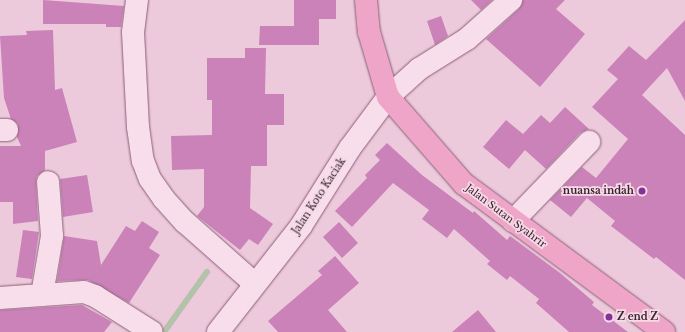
<!DOCTYPE html>
<html>
<head>
<meta charset="utf-8">
<style>
	body { margin:0 }
	#map { position:relative; width:685px; height:332px; overflow:hidden; background:#edcadb; font-family:"Libre Baskerville",serif }
	div>[style] { position:absolute }
	[style*='--x'] { left:calc(var(--x)*1px); top:calc(var(--y)*1px); width:calc(var(--w)*1px); rotate:calc(var(--a)*1deg) }
	.stream>* { height:6px; margin:-3px; padding:0 3px; transform-origin:3px; border-radius:3px; background:#b5c2aa }
	.building>* { inset:0; background:#ca82b8 }
	.roads { filter:drop-shadow(0 0 1px #8a5f7a) drop-shadow(0 0 1px #8a5f7a) }
	.minor>* { height:22px; margin:-11px; padding:0 11px; transform-origin:11px; border-radius:11px; background:#f8ddea }
	.major>* { height:22px; margin:-11px; padding:0 11px; transform-origin:11px; border-radius:11px; background:#eea5c8 }
	.dots>* { width:11px; height:11px; translate:-50% -50%; box-sizing:border-box; border:2px solid #f5dae6; border-radius:50% }
	span { translate:-50% -50%; white-space:nowrap; text-align:center; line-height:1.15; -webkit-text-stroke:3.5px #f5dae6; paint-order:stroke }
	.poi-label { font-size:10px; color:#3b2233; font-weight:700 }
	.right { translate:-100% -50%; text-align:right }
	.left { translate:0 -50%; text-align:left }
	.street-label { font-size:10px; color:#3b2233 }
</style>
</head>
<body>
<div id="map">
	<div class="stream">
		<i style="--x:164;--y:332;--w:74;--a:-54.4"></i>
	</div>
	<div class="building">
		<i style="clip-path:polygon(43px 0,124px 6px,121px 27px,106px 27px,106px 24px,43px 24px)"></i>
		<i style="clip-path:polygon(294px 0,336px 0,336px 19px,319px 19px,319px 45px,259px 45px,260px 26px,294px 26px)"></i>
		<i style="clip-path:polygon(471px 0,492px 0,481px 10px)"></i>
		<i style="clip-path:polygon(523px 0,565px 0,556px 9px,585px 34px,540px 87px,486px 39px,519px 9px)"></i>
		<i style="clip-path:polygon(441px 16px,448px 36px,435px 45px,427px 21px)"></i>
		<i style="clip-path:polygon(685px 20px,685px 101px,667px 68px,642px 95px,685px 135px,685px 280px,656px 257px,654px 259px,611px 226px,615px 221px,587px 198px,571px 217px,550px 200px,582px 167px,596px 178px,628px 139px,592px 107px,618px 79px,607px 70px,629px 46px,646px 60px)"></i>
		<i style="clip-path:polygon(53px 30px,55px 90px,62px 88px,77px 142px,45px 151px,45px 170px,37px 176px,36px 183px,38px 221px,13px 224px,13px 202px,0 202px,0 146px,21px 146px,17px 137px,18px 124px,11px 119px,4px 98px,0 36px,27px 35px,26px 31px)"></i>
		<i style="clip-path:polygon(245px 48px,266px 48px,265px 94px,284px 94px,284px 125px,267px 125px,267px 166px,251px 166px,250px 208px,273px 224px,258px 245px,249px 239px,240px 250px,197px 216px,204px 207px,204px 169px,172px 170px,171px 136px,212px 135px,212px 100px,207px 100px,207px 58px,245px 58px)"></i>
		<i style="clip-path:polygon(565px 107px,589px 129px,580px 133px,546px 169px,525px 150px,509px 169px,483px 147px,506px 120px,523px 134px,541px 115px,550px 123px)"></i>
		<i style="clip-path:polygon(387px 143px,422px 175px,473px 213px,474px 211px,507px 240px,510px 236px,560px 273px,594px 302px,592px 305px,628px 332px,569px 332px,536px 303px,539px 299px,510px 276px,507px 280px,487px 264px,490px 261px,454px 229px,447px 238px,422px 219px,429px 210px,393px 183px,352px 227px,335px 211px,367px 178px,365px 175px,380px 160px,375px 155px)"></i>
		<i style="clip-path:polygon(87px 175px,93px 212px,63px 217px,60px 179px)"></i>
		<i style="clip-path:polygon(142px 221px,159px 232px,149px 248px,160px 255px,129px 303px,88px 280px,57px 281px,64px 236px,97px 241px,101px 265px,126px 226px,135px 231px)"></i>
		<i style="clip-path:polygon(339px 222px,358px 243px,342px 258px,323px 237px)"></i>
		<i style="clip-path:polygon(23px 230px,39px 232px,32px 279px,16px 277px)"></i>
		<i style="clip-path:polygon(335px 256px,359px 283px,328px 310px,347px 332px,278px 332px,268px 321px,322px 275px,318px 271px)"></i>
		<i style="clip-path:polygon(82px 305px,112px 322px,104px 332px,0 332px,0 310px)"></i>
		<i style="clip-path:polygon(478px 310px,496px 332px,452px 332px)"></i>
	</div>
	<div class="roads">
		<div class="minor">
			<i style="--x:137;--y:0;--w:32;--a:97"></i>
			<i style="--x:133;--y:32;--w:95;--a:87"></i>
			<i style="--x:138;--y:127;--w:34;--a:82"></i>
			<i style="--x:143;--y:161;--w:19;--a:69"></i>
			<i style="--x:150;--y:179;--w:24;--a:55"></i>
			<i style="--x:164;--y:199;--w:31;--a:48"></i>
			<i style="--x:185;--y:222;--w:92;--a:41.5"></i>
			<i style="--x:0;--y:130;--w:7;--a:0"></i>
			<i style="--x:513;--y:221;--w:110;--a:-46.1"></i>
			<i style="--x:42;--y:295;--w:60;--a:-80.4"></i>
			<i style="--x:52;--y:236;--w:54;--a:-94.2"></i>
			<i style="--x:0;--y:298;--w:84;--a:-4.1"></i>
			<i style="--x:84;--y:292;--w:12;--a:20"></i>
			<i style="--x:95;--y:296;--w:67;--a:32.3"></i>
			<i style="--x:218;--y:332;--w:135;--a:-51.9"></i>
			<i style="--x:301;--y:226;--w:92;--a:-57.9"></i>
			<i style="--x:350;--y:148;--w:64;--a:-53.3"></i>
			<i style="--x:388;--y:97;--w:42;--a:-42.1"></i>
			<i style="--x:419;--y:69;--w:57;--a:-32"></i>
			<i style="--x:467;--y:39;--w:59;--a:-41.6"></i>
		</div>
		<div class="major">
			<i style="--x:366;--y:0;--w:32;--a:85"></i>
			<i style="--x:369;--y:32;--w:68;--a:73.7"></i>
			<i style="--x:388;--y:97;--w:116;--a:48.9"></i>
			<i style="--x:464;--y:184;--w:249;--a:36.5"></i>
		</div>
	</div>
	<div class="dots">
		<i style="left:642px;top:191px;background:#853197"></i>
		<i style="left:609px;top:317px;background:#853197"></i>
	</div>
	<div class="poi-label">
		<span class="right" style="left:634px;top:191px">nuansa indah</span>
		<span class="left" style="left:617px;top:317px">Z end Z</span>
	</div>
	<div class="street-label">
		<span style="left:319px;top:196px;rotate:-57deg">Jalan Koto Kaciak</span>
		<span style="left:506px;top:216px;rotate:37deg">Jalan Sutan Syahrir</span>
	</div>
</div>
</body>
</html>
